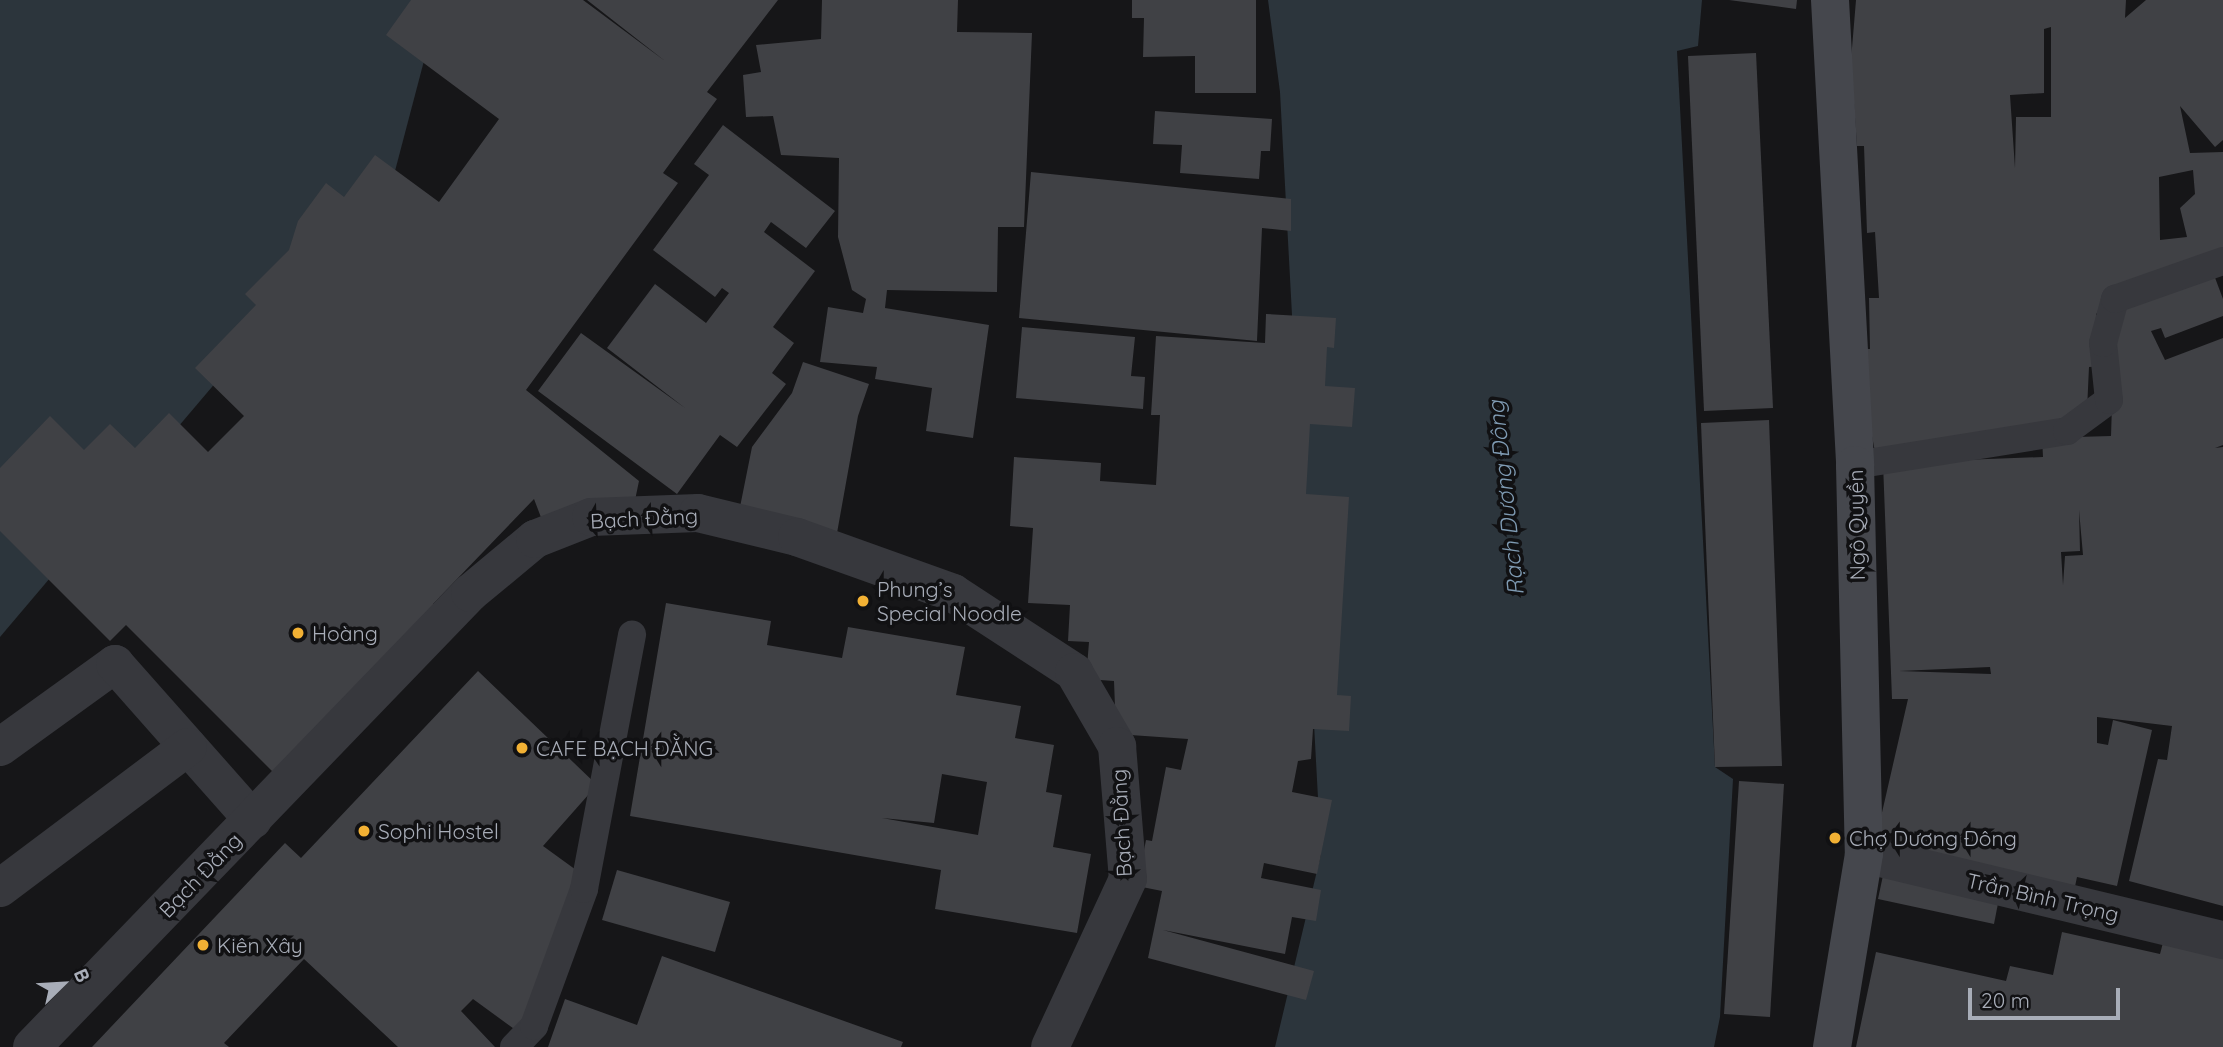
<!DOCTYPE html>
<html>
<head>
<meta charset="utf-8">
<style>
	body { margin:0 }
	#map { position:relative; width:2223px; height:1047px; overflow:hidden; background:#161618; font-family:Quicksand,sans-serif }
	div>[style] { position:absolute }
	[style*='--x'] { left:calc(var(--x)*1px); top:calc(var(--y)*1px); width:calc(var(--w)*1px); rotate:calc(var(--a)*1deg) }
	.water>* { inset:0; background:#2c353c }
	.building>* { inset:0; background:#404145 }
	.lane>* { height:28px; margin:-14px; padding:0 14px; transform-origin:14px; border-radius:14px; background:#37383d }
	.street>* { height:38px; margin:-19px; padding:0 19px; transform-origin:19px; border-radius:19px; background:#37383d }
	.secondary>* { height:38px; margin:-19px; padding:0 19px; transform-origin:19px; border-radius:19px; background:#45474d }
	.dots>* { width:19px; height:19px; translate:-50% -50%; box-sizing:border-box; border:4px solid #111113; border-radius:50% }
	span { translate:-50% -50%; white-space:nowrap; text-align:center; line-height:1.15; -webkit-text-stroke:7px #111113; paint-order:stroke }
	.street-label { font-size:21px; color:#a8adb8 }
	.poi-label { font-size:21px; color:#a8adb8 }
	.left { translate:0 -50%; text-align:left }
	.water-label { font-size:23px; color:#7f9bb3; font-style:italic }
	.north { position:absolute; left:28px; top:949px; width:70px; height:70px; -webkit-text-stroke:5px #111113; paint-order:stroke; rotate:66deg; font-size:19px; font-weight:700; line-height:28px; text-align:center; color:#a8adb8 }
	.north::after { content:''; display:block; margin:auto; width:24px; height:32px; background:#a8adb8; clip-path:polygon(50% 0,100% 100%,50% 72%,0 100%) }
	.scale { position:absolute; left:1968px; top:988px; width:152px; height:32px; box-sizing:border-box; border:4px solid #a8adb8; border-top:0; padding-left:9px; font-size:21px; line-height:24px; white-space:nowrap; color:#a8adb8; -webkit-text-stroke:5px #111113; paint-order:stroke }
</style>
</head>
<body>
<div id="map">
	<div class="water">
		<i style="clip-path:polygon(0 0,440px 0,395px 171px,0 637px)"></i>
		<i style="clip-path:polygon(1268px 0,1702px 0,1698px 46px,1677px 51px,1715px 767px,1733px 779px,1720px 1017px,1714px 1047px,1275px 1047px,1321px 854px,1280px 92px)"></i>
	</div>
	<div class="building">
		<i style="clip-path:polygon(411px 0,583px 0,665px 61px,587px 0,778px 0,707px 92px,717px 99px,663px 173px,678px 183px,526px 390px,639px 481px,634px 505px,542px 520px,534px 499px,433px 604px,445px 616px,274px 773px,126px 625px,110px 641px,0 531px,0 468px,50px 416px,84px 450px,110px 424px,135px 448px,169px 413px,208px 452px,244px 416px,195px 368px,256px 305px,245px 294px,289px 250px,298px 221px,326px 183px,344px 197px,375px 155px,439px 202px,499px 119px,386px 35px)"></i>
		<i style="clip-path:polygon(822px 0,958px 0,957px 32px,1032px 33px,1024px 227px,998px 227px,997px 292px,887px 290px,885px 308px,989px 325px,973px 438px,926px 431px,932px 388px,875px 379px,877px 367px,820px 362px,828px 307px,863px 313px,866px 299px,852px 290px,838px 237px,839px 158px,781px 155px,773px 116px,746px 117px,743px 75px,761px 72px,756px 45px,821px 39px)"></i>
		<i style="clip-path:polygon(1132px 0,1256px 0,1256px 93px,1195px 93px,1195px 56px,1143px 57px,1144px 18px,1132px 18px)"></i>
		<i style="clip-path:polygon(1729px 0,1797px 0,1796px 9px)"></i>
		<i style="clip-path:polygon(evenodd,1856px 0,2126px 0,2125px 18px,2146px 0,2223px 0,2223px 140px,2215px 147px,2180px 106px,2190px 153px,2223px 152px,2223px 253px,2126px 288px,2096px 314px,2104px 366px,2089px 367px,2087px 410px,2057px 427px,1876px 457px,1867px 410px,1865px 349px,1870px 349px,1869px 298px,1879px 298px,1875px 232px,1867px 233px,1864px 146px,1857px 146px,1851px 60px,1856px 0,2051px 27px,2051px 117px,2016px 117px,2015px 168px,2010px 95px,2044px 93px,2044px 29px,2051px 27px,1856px 0,2193px 170px,2195px 194px,2180px 208px,2187px 237px,2160px 240px,2159px 177px,2193px 170px)"></i>
		<i style="clip-path:polygon(1756px 53px,1773px 408px,1704px 411px,1688px 56px)"></i>
		<i style="clip-path:polygon(1155px 111px,1272px 119px,1270px 151px,1261px 151px,1259px 179px,1180px 173px,1182px 145px,1153px 144px)"></i>
		<i style="clip-path:polygon(723px 125px,835px 211px,806px 248px,771px 222px,764px 232px,815px 271px,773px 327px,794px 343px,772px 373px,786px 384px,737px 447px,720px 435px,677px 494px,538px 391px,581px 333px,685px 408px,607px 348px,655px 284px,706px 323px,729px 293px,722px 288px,715px 297px,653px 250px,709px 175px,694px 164px)"></i>
		<i style="clip-path:polygon(1031px 172px,1291px 199px,1291px 231px,1262px 228px,1257px 341px,1019px 318px)"></i>
		<i style="clip-path:polygon(evenodd,2214px 275px,2223px 299px,2223px 316px,2165px 338px,2161px 328px,2151px 331px,2165px 360px,2223px 338px,2223px 445px,2215px 448px,2223px 447px,2223px 906px,2129px 881px,2158px 759px,2167px 760px,2172px 726px,2097px 717px,2097px 743px,2108px 745px,2113px 720px,2152px 730px,2117px 886px,2077px 877px,2072px 901px,1888px 859px,1893px 834px,1878px 830px,1908px 699px,1892px 699px,1883px 463px,2043px 457px,2042px 438px,2111px 436px,2115px 309px,2214px 275px,2079px 510px,2083px 555px,2065px 556px,2063px 585px,2061px 552px,2080px 551px,2079px 510px,2214px 275px,1990px 667px,1991px 674px,1899px 671px,1990px 667px)"></i>
		<i style="clip-path:polygon(1266px 314px,1336px 318px,1334px 348px,1327px 347px,1325px 386px,1355px 388px,1352px 427px,1310px 424px,1306px 494px,1349px 497px,1337px 695px,1351px 696px,1349px 731px,1313px 729px,1311px 759px,1298px 761px,1292px 792px,1332px 800px,1317px 874px,1264px 863px,1261px 878px,1321px 890px,1316px 921px,1292px 917px,1285px 954px,1163px 930px,1314px 971px,1306px 1000px,1148px 958px,1162px 891px,1137px 886px,1146px 840px,1152px 841px,1166px 767px,1181px 770px,1188px 739px,1116px 734px,1114px 681px,1086px 679px,1089px 642px,1068px 641px,1070px 605px,1028px 603px,1033px 528px,1010px 526px,1014px 457px,1101px 463px,1100px 481px,1156px 485px,1160px 415px,1151px 415px,1156px 336px,1265px 343px)"></i>
		<i style="clip-path:polygon(1022px 327px,1135px 337px,1131px 376px,1145px 377px,1143px 409px,1016px 398px)"></i>
		<i style="clip-path:polygon(803px 362px,869px 384px,858px 416px,837px 533px,739px 512px,752px 447px,792px 393px)"></i>
		<i style="clip-path:polygon(1769px 420px,1782px 766px,1715px 767px,1701px 423px)"></i>
		<i style="clip-path:polygon(evenodd,666px 603px,771px 621px,767px 645px,842px 658px,848px 627px,965px 647px,956px 695px,1021px 706px,1015px 738px,1054px 745px,1046px 792px,1062px 795px,1053px 847px,1091px 854px,1077px 933px,935px 909px,941px 870px,630px 816px,666px 603px,942px 774px,987px 782px,978px 835px,882px 818px,934px 823px,942px 774px)"></i>
		<i style="clip-path:polygon(478px 671px,597px 785px,543px 846px,583px 875px,521px 1034px,473px 999px,461px 1011px,495px 1047px,398px 1047px,304px 959px,224px 1043px,229px 1047px,92px 1047px,285px 843px,301px 858px)"></i>
		<i style="clip-path:polygon(1739px 781px,1784px 784px,1770px 1017px,1724px 1014px)"></i>
		<i style="clip-path:polygon(1885px 866px,2000px 893px,1994px 924px,1878px 899px)"></i>
		<i style="clip-path:polygon(617px 870px,730px 902px,715px 952px,602px 920px)"></i>
		<i style="clip-path:polygon(2062px 932px,2160px 954px,2164px 939px,2223px 952px,2223px 1047px,1856px 1047px,1876px 952px,2006px 981px,2010px 966px,2053px 975px)"></i>
		<i style="clip-path:polygon(662px 956px,903px 1042px,901px 1047px,548px 1047px,565px 999px,637px 1025px)"></i>
	</div>
	<div class="lane">
		<i style="--x:1855;--y:465;--w:215;--a:-9.1"></i>
		<i style="--x:2067;--y:431;--w:52;--a:-36.4"></i>
		<i style="--x:2109;--y:400;--w:57;--a:-96"></i>
		<i style="--x:2103;--y:343;--w:46;--a:-74.7"></i>
		<i style="--x:2115;--y:299;--w:114;--a:-19.4"></i>
		<i style="--x:514;--y:1047;--w:29;--a:-46"></i>
		<i style="--x:534;--y:1026;--w:146;--a:-69.9"></i>
		<i style="--x:584;--y:889;--w:259;--a:-79.3"></i>
	</div>
	<div class="street">
		<i style="--x:0;--y:747;--w:142;--a:-35.8"></i>
		<i style="--x:115;--y:664;--w:208;--a:48.5"></i>
		<i style="--x:1864;--y:854;--w:369;--a:13.5"></i>
		<i style="--x:0;--y:888;--w:235;--a:-36.9"></i>
		<i style="--x:32;--y:1047;--w:631;--a:-46.03"></i>
		<i style="--x:470;--y:593;--w:85;--a:-39.7"></i>
		<i style="--x:535;--y:539;--w:60;--a:-21.4"></i>
		<i style="--x:591;--y:517;--w:107;--a:-2.1"></i>
		<i style="--x:698;--y:513;--w:102;--a:13.6"></i>
		<i style="--x:797;--y:537;--w:166;--a:19.7"></i>
		<i style="--x:953;--y:593;--w:145;--a:33.1"></i>
		<i style="--x:1074;--y:672;--w:86;--a:59.8"></i>
		<i style="--x:1117;--y:746;--w:133;--a:85.3"></i>
		<i style="--x:1128;--y:879;--w:185;--a:114.9"></i>
	</div>
	<div class="secondary">
		<i style="--x:1830;--y:0;--w:466;--a:86.9"></i>
		<i style="--x:1855;--y:465;--w:389;--a:88.7"></i>
		<i style="--x:1864;--y:854;--w:196;--a:99.4"></i>
	</div>
	<div class="dots">
		<i style="left:863px;top:601px;background:#f2b134"></i>
		<i style="left:298px;top:633px;background:#f2b134"></i>
		<i style="left:522px;top:748px;background:#f2b134"></i>
		<i style="left:364px;top:831px;background:#f2b134"></i>
		<i style="left:1835px;top:838px;background:#f2b134"></i>
		<i style="left:203px;top:945px;background:#f2b134"></i>
	</div>
	<div class="street-label">
		<span style="left:644px;top:518px;rotate:-3deg">Bạch Đằng</span>
		<span style="left:1856px;top:525px;rotate:-91deg">Ngô Quyền</span>
		<span style="left:1121px;top:823px;rotate:-93deg">Bạch Đằng</span>
		<span style="left:200px;top:875px;rotate:-46deg">Bạch Đằng</span>
		<span style="left:2043px;top:897px;rotate:13deg">Trần Bình Trọng</span>
	</div>
	<div class="poi-label">
		<span class="left" style="left:877px;top:601px">Phung’s<br>Special Noodle</span>
		<span class="left" style="left:312px;top:633px">Hoàng</span>
		<span class="left" style="left:536px;top:748px">CAFE BẠCH ĐẰNG</span>
		<span class="left" style="left:378px;top:831px">Sophi Hostel</span>
		<span class="left" style="left:1849px;top:838px">Chợ Dương Đông</span>
		<span class="left" style="left:217px;top:945px">Kiên Xây</span>
	</div>
	<div class="water-label">
		<span style="left:1506px;top:498px;rotate:-96deg">Rạch Dương Đông</span>
	</div>
	<div class="north">B</div>
	<div class="scale">20 m</div>
</div>
</body>
</html>
